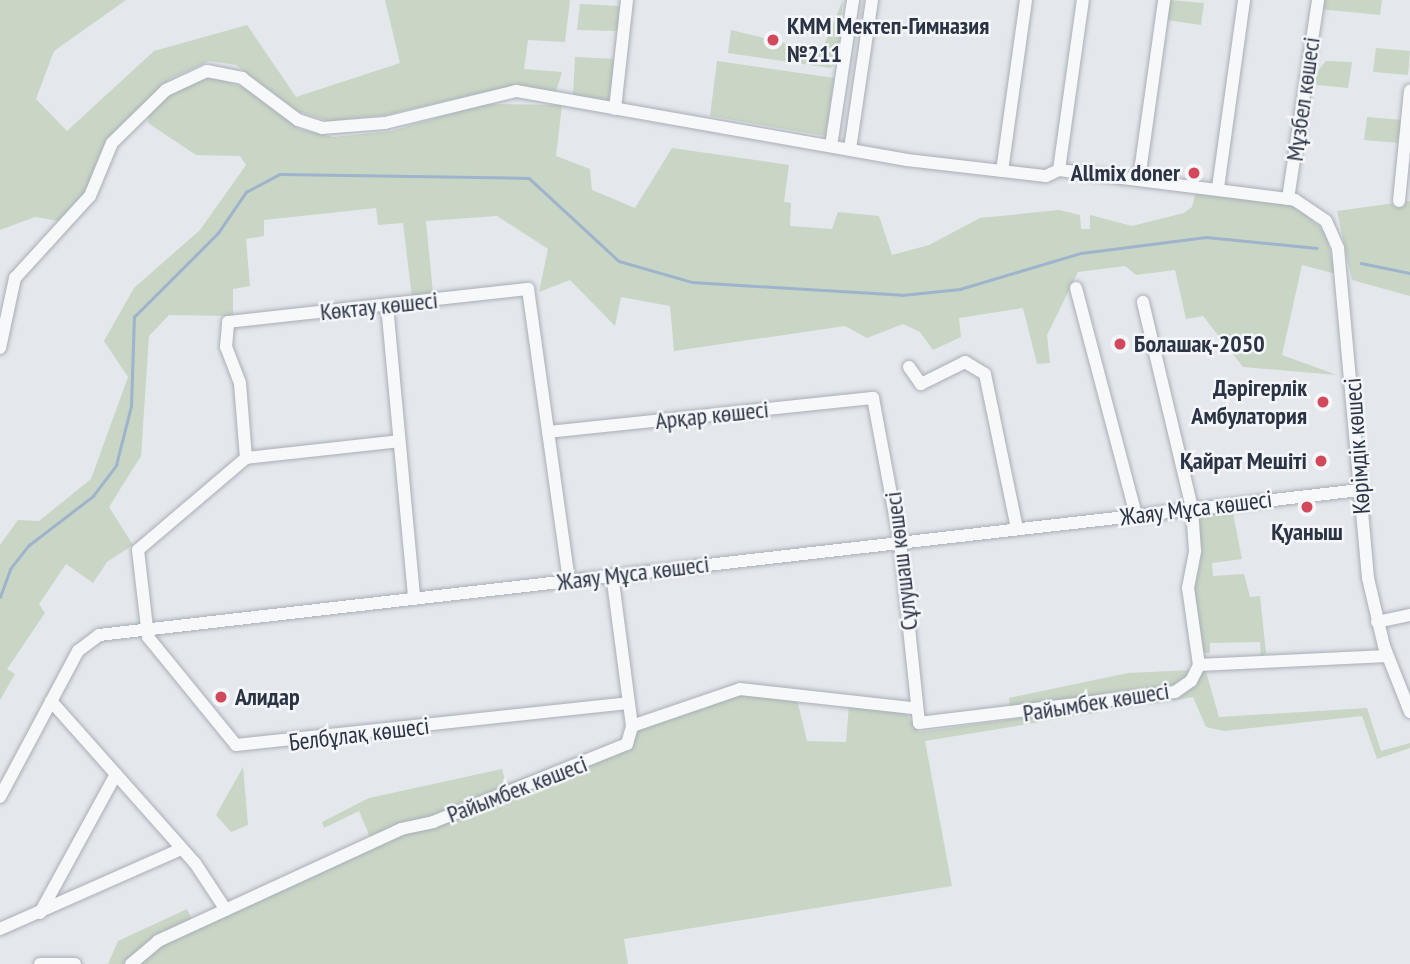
<!DOCTYPE html>
<html>
<head>
<meta charset="utf-8">
<style>
	body { margin:0 }
	#map { position:relative; width:1410px; height:964px; overflow:hidden; background:#e4e7ec; font-family:"PT Sans Narrow",sans-serif }
	div>[style] { position:absolute }
	[style*='--x'] { left:calc(var(--x)*1px); top:calc(var(--y)*1px); width:calc(var(--w)*1px); rotate:calc(var(--a)*1deg) }
	.green>* { inset:0; background:#c9d6c5 }
	.stream>* { height:2.5px; margin:-1.25px; padding:0 1.25px; transform-origin:1.25px; border-radius:1.25px; background:#9fb4cc }
	.roads { filter:drop-shadow(0 0 2px #a9aeb7) drop-shadow(0 0 2px #a9aeb7) }
	.minor>* { height:12px; margin:-6px; padding:0 6px; transform-origin:6px; border-radius:6px; background:#f7f8fa }
	.dots>* { width:19px; height:19px; translate:-50% -50%; box-sizing:border-box; border:4px solid #f4f6f9; border-radius:50% }
	span { translate:-50% -50%; white-space:nowrap; text-align:center; line-height:1.15; -webkit-text-stroke:5px #f4f6f9; paint-order:stroke }
	.poi-label { font-size:24px; color:#2b3445; font-weight:700 }
	.left { translate:0 -50%; text-align:left }
	.right { translate:-100% -50%; text-align:right }
	.street-label { font-size:24px; color:#2b3445 }
</style>
</head>
<body>
<div id="map">
	<div class="green">
		<i style="clip-path:polygon(0 0,126px 0,54px 51px,36px 99px,67px 131px,154px 51px,247px 25px,296px 97px,400px 63px,385px 0,570px 0,565px 42px,528px 40px,524px 69px,562px 72px,556px 92px,514px 85px,386px 115px,328px 121px,297px 111px,236px 65px,209px 61px,170px 79px,120px 126px,103px 146px,85px 192px,59px 221px,35px 217px,0 230px)"></i>
		<i style="clip-path:polygon(843px 0,837px 63px,830px 68px,728px 53px,731px 30px,821px 52px)"></i>
		<i style="clip-path:polygon(1170px 0,1204px 3px,1201px 25px,1167px 20px)"></i>
		<i style="clip-path:polygon(1320px 0,1382px 0,1380px 15px,1319px 9px)"></i>
		<i style="clip-path:polygon(580px 4px,620px 6px,618px 31px,577px 30px)"></i>
		<i style="clip-path:polygon(1376px 48px,1410px 51px,1408px 75px,1373px 72px)"></i>
		<i style="clip-path:polygon(575px 57px,615px 59px,611px 101px,573px 96px)"></i>
		<i style="clip-path:polygon(717px 61px,834px 78px,826px 136px,710px 116px)"></i>
		<i style="clip-path:polygon(1326px 61px,1352px 62px,1348px 88px,1307px 84px)"></i>
		<i style="clip-path:polygon(208px 76px,245px 88px,299px 129px,333px 137px,391px 131px,485px 104px,562px 105px,556px 156px,590px 169px,592px 190px,635px 208px,672px 148px,789px 165px,784px 202px,791px 203px,790px 226px,832px 229px,838px 212px,879px 216px,892px 255px,929px 245px,980px 218px,1059px 210px,1080px 215px,1081px 229px,1090px 229px,1090px 215px,1132px 226px,1184px 213px,1192px 207px,1196px 191px,1294px 204px,1325px 232px,1336px 274px,1302px 265px,1282px 355px,1337px 375px,1243px 367px,1203px 316px,1186px 319px,1175px 270px,1136px 275px,1125px 266px,1078px 272px,1047px 335px,1050px 363px,1037px 364px,1023px 308px,959px 318px,961px 337px,933px 350px,920px 332px,903px 324px,867px 338px,845px 326px,674px 351px,670px 306px,621px 297px,615px 326px,570px 280px,539px 292px,548px 249px,497px 216px,426px 221px,433px 293px,412px 298px,403px 223px,378px 225px,376px 208px,264px 220px,264px 236px,246px 239px,250px 286px,233px 289px,233px 316px,169px 315px,149px 336px,141px 456px,109px 507px,133px 545px,107px 562px,93px 583px,66px 564px,39px 604px,45px 613px,7px 669px,15px 674px,0 700px,0 545px,18px 520px,39px 521px,91px 479px,128px 377px,104px 341px,134px 288px,200px 230px,246px 165px,240px 156px,196px 155px,148px 123px,149px 112px,179px 87px)"></i>
		<i style="clip-path:polygon(1367px 117px,1403px 120px,1399px 143px,1364px 140px)"></i>
		<i style="clip-path:polygon(1410px 201px,1410px 296px,1352px 280px,1337px 211px)"></i>
		<i style="clip-path:polygon(1232px 508px,1242px 559px,1212px 563px,1213px 576px,1244px 574px,1250px 597px,1260px 596px,1266px 653px,1261px 658px,1260px 642px,1210px 643px,1210px 653px,1202px 653px,1193px 583px,1200px 564px,1197px 512px)"></i>
		<i style="clip-path:polygon(1205px 668px,1219px 717px,1367px 708px,1381px 751px,1410px 743px,1410px 748px,1377px 759px,1362px 716px,1224px 731px,1206px 727px,1193px 697px,925px 741px,952px 886px,624px 939px,628px 964px,138px 964px,165px 943px,399px 835px,631px 748px,639px 726px,726px 695px,796px 695px,807px 741px,846px 742px,849px 704px,906px 714px,919px 732px,1174px 697px,1192px 687px)"></i>
		<i style="clip-path:polygon(1193px 670px,1176px 686px,1010px 709px,1009px 698px,1128px 673px)"></i>
		<i style="clip-path:polygon(617px 744px,426px 821px,370px 837px,359px 811px,324px 828px,322px 822px,369px 798px,502px 769px,506px 784px)"></i>
		<i style="clip-path:polygon(243px 767px,248px 825px,231px 832px,216px 815px)"></i>
		<i style="clip-path:polygon(187px 909px,193px 922px,127px 964px,108px 964px,118px 941px)"></i>
	</div>
	<div class="stream">
		<i style="--x:1361;--y:263;--w:50;--a:11.5"></i>
		<i style="--x:0;--y:597;--w:30;--a:-70"></i>
		<i style="--x:10;--y:569;--w:31;--a:-52"></i>
		<i style="--x:29;--y:545;--w:81;--a:-37.4"></i>
		<i style="--x:93;--y:496;--w:39;--a:-53"></i>
		<i style="--x:116;--y:465;--w:61;--a:-75.7"></i>
		<i style="--x:131;--y:406;--w:89;--a:-88.1"></i>
		<i style="--x:134;--y:317;--w:119;--a:-45"></i>
		<i style="--x:218;--y:233;--w:50;--a:-55.7"></i>
		<i style="--x:246;--y:192;--w:38;--a:-28"></i>
		<i style="--x:280;--y:174;--w:249;--a:0.9"></i>
		<i style="--x:529;--y:178;--w:122;--a:42.7"></i>
		<i style="--x:619;--y:261;--w:76;--a:16"></i>
		<i style="--x:692;--y:282;--w:210;--a:3.5"></i>
		<i style="--x:902;--y:295;--w:58;--a:-5.9"></i>
		<i style="--x:960;--y:289;--w:126;--a:-16.6"></i>
		<i style="--x:1081;--y:253;--w:126;--a:-7.3"></i>
		<i style="--x:1206;--y:237;--w:111;--a:5.7"></i>
	</div>
	<div class="roads">
		<div class="minor">
			<i style="--x:615;--y:109;--w:110;--a:-83.7"></i>
			<i style="--x:831;--y:146;--w:148;--a:-81.4"></i>
			<i style="--x:850;--y:149;--w:151;--a:-81.6"></i>
			<i style="--x:1059;--y:170;--w:172;--a:-82"></i>
			<i style="--x:1002;--y:171;--w:173;--a:-82"></i>
			<i style="--x:1139;--y:179;--w:181;--a:-82"></i>
			<i style="--x:1218;--y:188;--w:190;--a:-82.1"></i>
			<i style="--x:1288;--y:199;--w:201;--a:-81.4"></i>
			<i style="--x:1399;--y:201;--w:111;--a:-84.3"></i>
			<i style="--x:1076;--y:288;--w:235;--a:75.2"></i>
			<i style="--x:387;--y:305;--w:294;--a:84.7"></i>
			<i style="--x:0;--y:348;--w:72;--a:-77.9"></i>
			<i style="--x:15;--y:278;--w:111;--a:-47.6"></i>
			<i style="--x:90;--y:196;--w:57;--a:-67.5"></i>
			<i style="--x:112;--y:143;--w:76;--a:-44.5"></i>
			<i style="--x:166;--y:90;--w:45;--a:-24.9"></i>
			<i style="--x:207;--y:71;--w:36;--a:11"></i>
			<i style="--x:242;--y:78;--w:70;--a:36.9"></i>
			<i style="--x:298;--y:120;--w:25;--a:18"></i>
			<i style="--x:322;--y:128;--w:63;--a:-4.5"></i>
			<i style="--x:385;--y:123;--w:135;--a:-13.7"></i>
			<i style="--x:516;--y:91;--w:397;--a:10"></i>
			<i style="--x:907;--y:160;--w:140;--a:6.6"></i>
			<i style="--x:1046;--y:176;--w:14;--a:-25"></i>
			<i style="--x:1059;--y:170;--w:238;--a:7.2"></i>
			<i style="--x:1295;--y:200;--w:37;--a:34"></i>
			<i style="--x:1326;--y:221;--w:30;--a:66"></i>
			<i style="--x:1338;--y:248;--w:331;--a:84.8"></i>
			<i style="--x:1368;--y:578;--w:70;--a:76.8"></i>
			<i style="--x:1384;--y:646;--w:71;--a:68.5"></i>
			<i style="--x:909;--y:367;--w:21;--a:55"></i>
			<i style="--x:921;--y:384;--w:49;--a:-26.6"></i>
			<i style="--x:965;--y:362;--w:23;--a:31"></i>
			<i style="--x:985;--y:374;--w:158;--a:78.3"></i>
			<i style="--x:548;--y:432;--w:327;--a:-6"></i>
			<i style="--x:873;--y:398;--w:147;--a:79.4"></i>
			<i style="--x:900;--y:542;--w:182;--a:84"></i>
			<i style="--x:919;--y:723;--w:258;--a:-6.9"></i>
			<i style="--x:1175;--y:692;--w:19;--a:-35"></i>
			<i style="--x:1191;--y:681;--w:18;--a:-63"></i>
			<i style="--x:1199;--y:665;--w:78;--a:-98.1"></i>
			<i style="--x:1188;--y:588;--w:38;--a:-79"></i>
			<i style="--x:1195;--y:551;--w:43;--a:-94"></i>
			<i style="--x:1192;--y:508;--w:212;--a:-103.4"></i>
			<i style="--x:246;--y:458;--w:142;--a:139.6"></i>
			<i style="--x:138;--y:550;--w:88;--a:83.4"></i>
			<i style="--x:148;--y:637;--w:139;--a:50.8"></i>
			<i style="--x:236;--y:745;--w:394;--a:-6.1"></i>
			<i style="--x:246;--y:458;--w:75;--a:-94.6"></i>
			<i style="--x:240;--y:383;--w:39;--a:-111"></i>
			<i style="--x:226;--y:347;--w:25;--a:-85"></i>
			<i style="--x:228;--y:322;--w:302;--a:-6.3"></i>
			<i style="--x:528;--y:289;--w:294;--a:82"></i>
			<i style="--x:246;--y:458;--w:154;--a:-6.3"></i>
			<i style="--x:1377;--y:622;--w:34;--a:-12"></i>
			<i style="--x:1199;--y:665;--w:188;--a:-2.7"></i>
			<i style="--x:51;--y:701;--w:217;--a:48.4"></i>
			<i style="--x:195;--y:863;--w:56;--a:56.6"></i>
			<i style="--x:632;--y:726;--w:114;--a:-18.9"></i>
			<i style="--x:740;--y:689;--w:174;--a:6.3"></i>
			<i style="--x:0;--y:797;--w:166;--a:-61.9"></i>
			<i style="--x:78;--y:651;--w:26;--a:-37"></i>
			<i style="--x:99;--y:635;--w:1268;--a:-6.56"></i>
			<i style="--x:40;--y:913;--w:158;--a:-61.3"></i>
			<i style="--x:0;--y:929;--w:198;--a:-23.8"></i>
			<i style="--x:40;--y:964;--w:35;--a:0"></i>
			<i style="--x:131;--y:964;--w:35;--a:-40"></i>
			<i style="--x:158;--y:941;--w:268;--a:-24.7"></i>
			<i style="--x:401;--y:829;--w:33;--a:-12"></i>
			<i style="--x:433;--y:822;--w:209;--a:-21.9"></i>
			<i style="--x:627;--y:744;--w:19;--a:-74"></i>
			<i style="--x:632;--y:726;--w:152;--a:-97.5"></i>
		</div>
	</div>
	<div class="dots">
		<i style="left:773px;top:40px;background:#d1495b"></i>
		<i style="left:1194px;top:173px;background:#d1495b"></i>
		<i style="left:1120px;top:344px;background:#d1495b"></i>
		<i style="left:1323px;top:402px;background:#d1495b"></i>
		<i style="left:1321px;top:461px;background:#d1495b"></i>
		<i style="left:1307px;top:507px;background:#d1495b"></i>
		<i style="left:221px;top:697px;background:#d1495b"></i>
	</div>
	<div class="poi-label">
		<span class="left" style="left:787px;top:40px">КММ Мектеп-Гимназия<br>№211</span>
		<span class="right" style="left:1180px;top:173px">Allmix doner</span>
		<span class="left" style="left:1134px;top:344px">Болашақ-2050</span>
		<span class="right" style="left:1307px;top:402px">Дәрігерлік<br>Амбулатория</span>
		<span class="right" style="left:1307px;top:461px">Қайрат Мешіті</span>
		<span style="left:1307px;top:532px">Қуаныш</span>
		<span class="left" style="left:235px;top:697px">Алидар</span>
	</div>
	<div class="street-label">
		<span style="left:1303px;top:99px;rotate:-82deg">Мұзбел көшесі</span>
		<span style="left:379px;top:306px;rotate:-6deg">Көктау көшесі</span>
		<span style="left:712px;top:415px;rotate:-6deg">Арқар көшесі</span>
		<span style="left:1357px;top:446px;rotate:-94deg">Көрімдік көшесі</span>
		<span style="left:1196px;top:508px;rotate:-7deg">Жаяу Мұса көшесі</span>
		<span style="left:901px;top:561px;rotate:-97deg">Сұлушаш көшесі</span>
		<span style="left:633px;top:573px;rotate:-7deg">Жаяу Мұса көшесі</span>
		<span style="left:1096px;top:702px;rotate:-9deg">Райымбек көшесі</span>
		<span style="left:359px;top:734px;rotate:-7deg">Белбұлақ көшесі</span>
		<span style="left:517px;top:789px;rotate:-21deg">Райымбек көшесі</span>
	</div>
</div>
</body>
</html>
